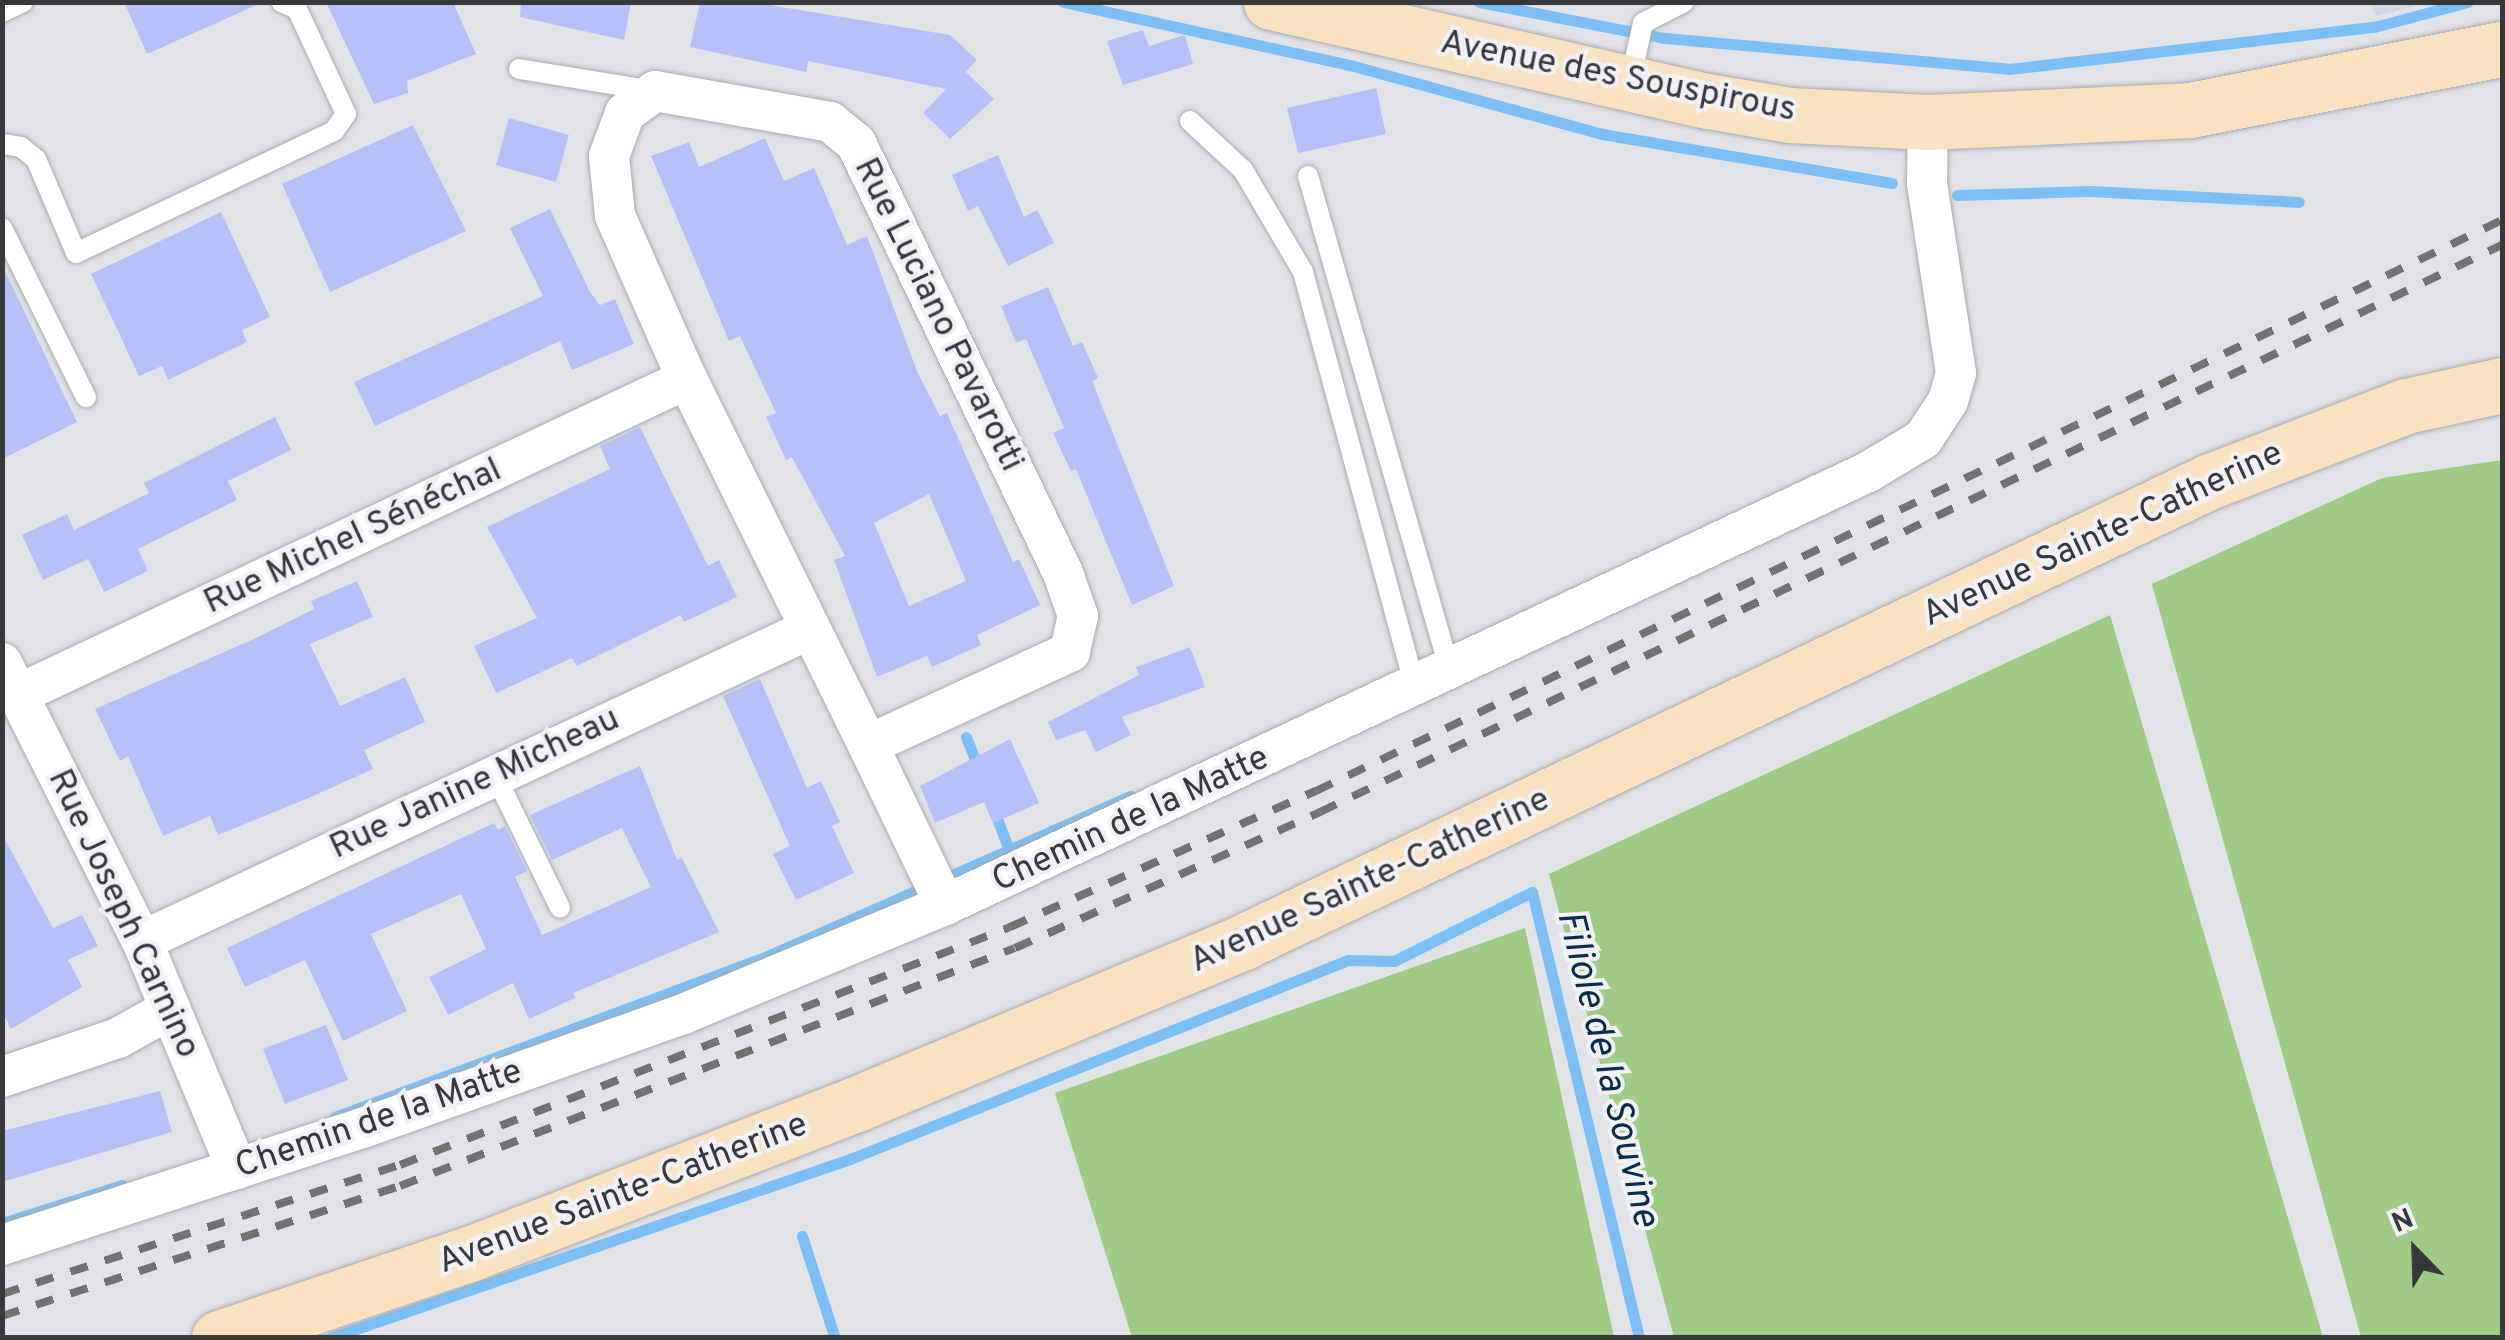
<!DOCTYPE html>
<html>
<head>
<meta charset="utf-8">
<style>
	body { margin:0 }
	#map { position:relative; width:2505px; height:1340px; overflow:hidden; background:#e2e3e7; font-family:Overpass,sans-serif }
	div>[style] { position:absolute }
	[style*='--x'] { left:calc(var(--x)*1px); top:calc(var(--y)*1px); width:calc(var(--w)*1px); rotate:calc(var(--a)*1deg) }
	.built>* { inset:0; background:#d4d6e2 }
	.green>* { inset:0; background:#a0cb86 }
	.stream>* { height:11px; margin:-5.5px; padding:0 5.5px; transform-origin:5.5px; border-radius:5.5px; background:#7dbff4 }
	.building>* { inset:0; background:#b7c0f6 }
	.roads { filter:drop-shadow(0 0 2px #a9aaae) drop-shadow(0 0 2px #a9aaae) }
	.lane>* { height:20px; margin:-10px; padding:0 10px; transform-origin:10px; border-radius:10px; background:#fff }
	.street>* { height:40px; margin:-20px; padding:0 20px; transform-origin:20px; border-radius:20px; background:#fff }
	.secondary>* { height:55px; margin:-27.5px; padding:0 27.5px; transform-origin:27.5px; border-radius:27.5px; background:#f8e2c2 }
	.rail>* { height:8px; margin-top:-4px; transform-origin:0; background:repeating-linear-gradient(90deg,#717274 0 18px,transparent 0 36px) }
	span { translate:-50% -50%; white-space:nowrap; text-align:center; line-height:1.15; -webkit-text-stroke:8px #f0f0f5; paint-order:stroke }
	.street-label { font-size:35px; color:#373839 }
	.water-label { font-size:38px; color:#062c46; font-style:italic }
	.frame { position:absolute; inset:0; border:5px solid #373839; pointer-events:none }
	.north { position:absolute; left:2365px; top:1200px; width:100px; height:100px; -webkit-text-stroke:8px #f0f0f5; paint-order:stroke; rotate:337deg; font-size:28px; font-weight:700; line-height:40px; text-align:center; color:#373839 }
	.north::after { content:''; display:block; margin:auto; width:35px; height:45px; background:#373839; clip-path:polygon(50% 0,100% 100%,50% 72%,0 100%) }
</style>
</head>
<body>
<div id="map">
	<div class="built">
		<i style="clip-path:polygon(2371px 3px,2371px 2px,2429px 3px,2376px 16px)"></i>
	</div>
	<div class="green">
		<i style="clip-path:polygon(2502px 460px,2502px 1337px,2361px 1337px,2152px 584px,2382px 478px)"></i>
		<i style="clip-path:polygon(2110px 615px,2323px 1337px,1674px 1337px,1549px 874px)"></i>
		<i style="clip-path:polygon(1525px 928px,1614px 1337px,1132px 1337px,1055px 1093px)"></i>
	</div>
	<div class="stream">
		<i style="--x:1063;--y:2;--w:294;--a:12.4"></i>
		<i style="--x:1350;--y:65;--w:261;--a:15.3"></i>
		<i style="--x:1602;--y:134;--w:294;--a:9.6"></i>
		<i style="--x:1479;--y:2;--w:189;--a:11"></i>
		<i style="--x:1665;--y:38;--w:345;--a:5.1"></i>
		<i style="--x:2009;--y:69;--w:367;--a:-6.6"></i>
		<i style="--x:2374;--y:27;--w:97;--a:-14.9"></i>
		<i style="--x:1957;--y:195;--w:133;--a:-1.7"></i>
		<i style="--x:2090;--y:191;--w:209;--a:3"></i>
		<i style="--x:966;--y:737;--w:38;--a:68"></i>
		<i style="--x:993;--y:808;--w:45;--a:69.1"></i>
		<i style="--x:1009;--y:850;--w:133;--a:-24.1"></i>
		<i style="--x:335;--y:1117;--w:459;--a:-20.4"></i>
		<i style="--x:765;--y:957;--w:266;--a:-23.7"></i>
		<i style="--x:2;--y:1223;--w:126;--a:-17.6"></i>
		<i style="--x:802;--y:1236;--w:107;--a:72.1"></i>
		<i style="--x:330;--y:1338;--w:550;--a:-19"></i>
		<i style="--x:850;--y:1159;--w:536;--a:-21.78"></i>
		<i style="--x:1348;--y:960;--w:46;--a:1.2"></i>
		<i style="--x:1394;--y:961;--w:154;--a:-26.6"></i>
		<i style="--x:1532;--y:892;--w:459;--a:76.5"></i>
	</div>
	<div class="building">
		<i style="clip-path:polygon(124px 2px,263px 2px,147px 54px)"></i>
		<i style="clip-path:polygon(326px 2px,453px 2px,476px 54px,407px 81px,408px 93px,374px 104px)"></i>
		<i style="clip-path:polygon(521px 2px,631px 2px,624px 40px,520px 17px)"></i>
		<i style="clip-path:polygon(700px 2px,752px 2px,950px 35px,977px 60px,966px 72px,994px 99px,950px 139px,923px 113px,946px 89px,808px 61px,806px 72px,690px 47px)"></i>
		<i style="clip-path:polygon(1143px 30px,1149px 46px,1185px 35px,1193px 64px,1123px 85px,1107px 41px)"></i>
		<i style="clip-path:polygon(1376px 88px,1386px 134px,1298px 153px,1287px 108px)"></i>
		<i style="clip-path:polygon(509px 118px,569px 135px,556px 182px,496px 165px)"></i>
		<i style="clip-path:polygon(413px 125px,466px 231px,330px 292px,282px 184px)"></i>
		<i style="clip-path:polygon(evenodd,765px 138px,784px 181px,814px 168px,847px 245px,867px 236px,917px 371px,940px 416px,947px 413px,1013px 562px,1019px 559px,1040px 605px,977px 635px,981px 645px,932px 667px,927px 656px,877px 677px,834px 560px,845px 556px,792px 457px,786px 460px,766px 417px,776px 413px,740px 336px,729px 341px,651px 156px,689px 142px,699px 167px,765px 138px,929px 494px,966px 581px,909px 606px,874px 523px,929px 494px)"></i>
		<i style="clip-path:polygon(998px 155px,1024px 217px,1037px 210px,1054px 243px,1008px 266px,978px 206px,968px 211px,952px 175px)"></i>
		<i style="clip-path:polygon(550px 209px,590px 292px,600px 305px,615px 299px,634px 344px,572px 370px,560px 341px,375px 426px,354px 382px,543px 296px,510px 228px)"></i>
		<i style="clip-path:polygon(221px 212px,270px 317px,242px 330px,247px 342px,168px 380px,162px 366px,139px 376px,91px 274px)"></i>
		<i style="clip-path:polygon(2px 265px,77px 422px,2px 459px)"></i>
		<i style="clip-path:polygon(1048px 287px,1073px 346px,1082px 342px,1098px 378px,1092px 381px,1174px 586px,1132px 605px,1076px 469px,1071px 471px,1053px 433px,1064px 428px,1026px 339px,1016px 343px,1001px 306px)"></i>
		<i style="clip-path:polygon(275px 417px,291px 450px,228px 481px,237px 500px,138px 549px,148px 571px,104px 592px,88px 559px,43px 580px,22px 535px,67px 514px,74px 530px,149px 493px,144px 483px)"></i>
		<i style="clip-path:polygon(640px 427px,708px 566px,719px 560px,737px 597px,684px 622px,681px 615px,577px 666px,572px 658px,496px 693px,474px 646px,537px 618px,487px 527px,610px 469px,600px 446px)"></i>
		<i style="clip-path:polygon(357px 581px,373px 617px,310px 644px,340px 706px,405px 677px,425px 722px,364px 750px,373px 769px,311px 797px,218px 835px,210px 816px,163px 836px,128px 756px,120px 761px,95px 709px,256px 638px,314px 609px,311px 601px)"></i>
		<i style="clip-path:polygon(1190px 647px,1205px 687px,1122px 717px,1131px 735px,1096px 752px,1085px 730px,1056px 740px,1048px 722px,1139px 675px,1136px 667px)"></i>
		<i style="clip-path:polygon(760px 679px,807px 788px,821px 781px,840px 822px,832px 826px,854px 873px,796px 900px,773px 854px,790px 846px,723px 696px)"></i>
		<i style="clip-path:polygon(1010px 739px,1039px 803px,993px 823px,984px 802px,935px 823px,920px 786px)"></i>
		<i style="clip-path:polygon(640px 766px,677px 860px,682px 858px,719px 932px,573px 993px,575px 998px,529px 1019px,513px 983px,448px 1015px,429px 977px,486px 949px,461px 894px,371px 934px,407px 1011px,343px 1041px,305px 960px,245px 987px,227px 948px,494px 823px,498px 830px,505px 826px,527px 871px,515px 877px,542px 935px,651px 887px,622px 828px,552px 860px,530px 815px)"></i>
		<i style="clip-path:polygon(2px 834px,53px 928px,82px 915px,98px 946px,68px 960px,82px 987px,11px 1029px,2px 1011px)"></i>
		<i style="clip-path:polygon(326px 1025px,348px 1080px,285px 1104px,263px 1049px)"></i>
		<i style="clip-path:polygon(160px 1091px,172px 1132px,2px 1182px,2px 1131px)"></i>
	</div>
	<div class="roads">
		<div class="lane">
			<i style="--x:2;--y:12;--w:23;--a:-25"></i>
			<i style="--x:519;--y:69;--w:136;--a:9.3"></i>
			<i style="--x:1630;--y:82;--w:60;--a:-77.6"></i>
			<i style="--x:1643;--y:23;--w:46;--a:-27.1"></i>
			<i style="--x:1190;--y:121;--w:72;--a:42.8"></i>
			<i style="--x:1243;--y:170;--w:118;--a:59.5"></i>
			<i style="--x:1303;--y:272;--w:430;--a:74.9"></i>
			<i style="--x:2;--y:144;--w:19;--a:9"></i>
			<i style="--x:21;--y:147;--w:19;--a:39"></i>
			<i style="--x:36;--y:159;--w:102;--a:66.9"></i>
			<i style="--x:76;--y:253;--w:285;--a:-25.3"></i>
			<i style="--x:334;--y:131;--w:21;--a:-55"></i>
			<i style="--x:346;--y:114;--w:116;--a:-115"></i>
			<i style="--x:297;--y:9;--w:17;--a:-156"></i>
			<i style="--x:1308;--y:176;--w:515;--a:73.99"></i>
			<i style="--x:2;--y:228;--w:189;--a:63.6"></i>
			<i style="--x:494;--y:773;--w:150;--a:63.9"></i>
		</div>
		<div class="street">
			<i style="--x:655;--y:91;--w:178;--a:10"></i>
			<i style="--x:830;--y:122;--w:33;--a:39"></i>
			<i style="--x:856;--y:143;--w:480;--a:64.3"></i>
			<i style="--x:1064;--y:576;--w:42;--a:70.7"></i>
			<i style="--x:1078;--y:616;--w:37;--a:103"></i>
			<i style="--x:1070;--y:652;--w:222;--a:155.3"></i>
			<i style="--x:868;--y:745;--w:408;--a:-116.3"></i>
			<i style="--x:687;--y:379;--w:178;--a:-113.8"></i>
			<i style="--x:615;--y:216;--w:60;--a:-95.7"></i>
			<i style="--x:609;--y:156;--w:46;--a:-69.6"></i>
			<i style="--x:625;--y:113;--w:37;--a:-36"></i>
			<i style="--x:2;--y:663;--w:311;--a:63.3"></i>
			<i style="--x:142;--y:941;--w:247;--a:67.4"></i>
			<i style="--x:19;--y:694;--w:739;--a:-25.25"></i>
			<i style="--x:868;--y:745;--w:178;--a:64.3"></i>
			<i style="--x:142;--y:941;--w:737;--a:-25.04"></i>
			<i style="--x:2;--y:1077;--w:122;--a:-18.6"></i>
			<i style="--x:118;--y:1038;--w:60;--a:-29.1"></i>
			<i style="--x:2;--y:1245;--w:379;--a:-18"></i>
			<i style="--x:363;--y:1128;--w:340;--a:-19.6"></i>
			<i style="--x:683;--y:1014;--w:284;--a:-22.6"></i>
			<i style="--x:945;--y:905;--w:1020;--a:-25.13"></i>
			<i style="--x:1868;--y:472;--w:64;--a:-31"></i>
			<i style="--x:1923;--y:439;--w:45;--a:-56.7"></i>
			<i style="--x:1948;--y:401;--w:29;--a:-74"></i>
			<i style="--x:1956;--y:373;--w:192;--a:-98.7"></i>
			<i style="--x:1927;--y:183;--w:61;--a:-89.1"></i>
		</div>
		<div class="secondary">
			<i style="--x:1271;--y:2;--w:448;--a:12.8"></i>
			<i style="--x:1708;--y:101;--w:83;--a:9.7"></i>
			<i style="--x:1790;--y:115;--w:138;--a:2.9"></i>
			<i style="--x:1928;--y:122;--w:262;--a:-2.6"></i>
			<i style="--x:2190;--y:110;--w:318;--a:-11.1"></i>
			<i style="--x:219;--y:1338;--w:267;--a:-18.6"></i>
			<i style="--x:472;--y:1253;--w:412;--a:-21.2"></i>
			<i style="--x:856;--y:1104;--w:422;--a:-22.7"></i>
			<i style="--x:1245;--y:941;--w:1067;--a:-25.48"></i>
			<i style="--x:2208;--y:482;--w:212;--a:-21"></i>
			<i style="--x:2406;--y:406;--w:98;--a:-12.3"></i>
		</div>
	</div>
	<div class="rail">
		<i style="--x:2;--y:1294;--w:418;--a:-18"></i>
		<i style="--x:400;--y:1165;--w:655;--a:-21.31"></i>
		<i style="--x:1010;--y:927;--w:335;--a:-24"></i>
		<i style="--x:1316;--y:791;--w:1316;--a:-25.71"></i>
		<i style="--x:2;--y:1316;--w:419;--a:-18.1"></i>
		<i style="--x:400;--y:1186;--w:659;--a:-21.16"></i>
		<i style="--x:1015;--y:948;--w:334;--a:-24"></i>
		<i style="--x:1320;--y:812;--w:1311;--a:-25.63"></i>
	</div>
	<div class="street-label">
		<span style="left:1618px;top:77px;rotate:11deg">Avenue des Souspirous</span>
		<span style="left:938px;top:315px;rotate:64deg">Rue Luciano Pavarotti</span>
		<span style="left:2103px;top:535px;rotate:-25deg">Avenue Sainte-Catherine</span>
		<span style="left:353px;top:537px;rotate:-25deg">Rue Michel Sénéchal</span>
		<span style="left:475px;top:784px;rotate:-25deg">Rue Janine Micheau</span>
		<span style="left:1131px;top:820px;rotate:-25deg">Chemin de la Matte</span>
		<span style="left:1370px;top:881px;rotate:-25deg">Avenue Sainte-Catherine</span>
		<span style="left:123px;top:914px;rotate:65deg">Rue Joseph Carnino</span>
		<span style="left:379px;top:1120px;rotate:-19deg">Chemin de la Matte</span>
		<span style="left:623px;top:1194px;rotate:-21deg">Avenue Sainte-Catherine</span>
	</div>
	<div class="water-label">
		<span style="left:1606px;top:1069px;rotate:76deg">Filiole de la Souvine</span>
	</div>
	<div class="frame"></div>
	<div class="north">N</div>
</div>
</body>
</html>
